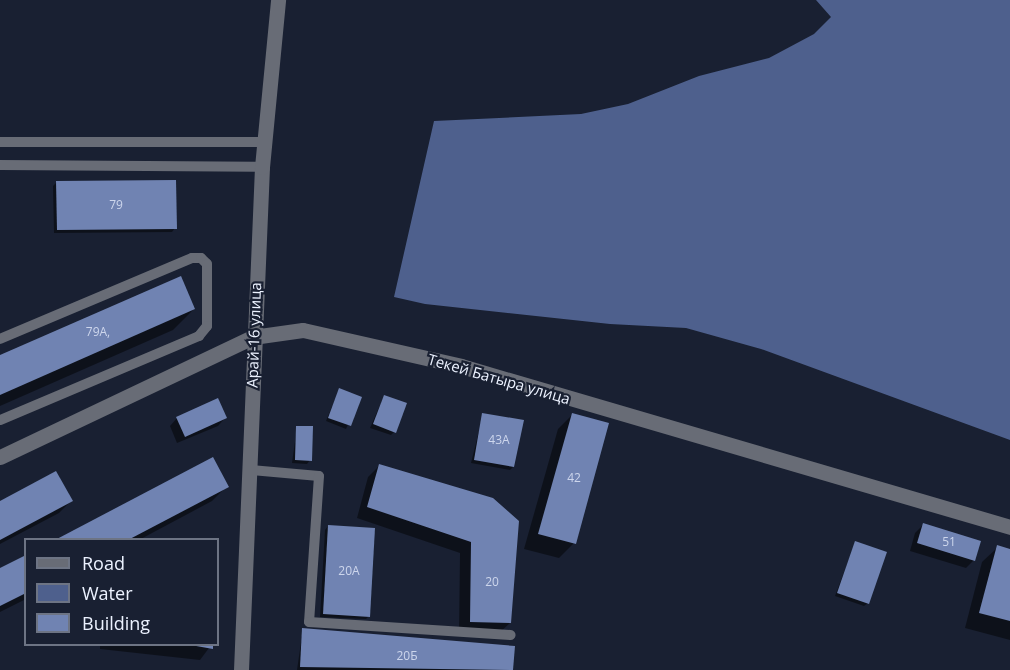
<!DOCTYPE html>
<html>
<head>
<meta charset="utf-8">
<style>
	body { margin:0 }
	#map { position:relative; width:1010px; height:670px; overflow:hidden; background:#192032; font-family:"Open Sans",sans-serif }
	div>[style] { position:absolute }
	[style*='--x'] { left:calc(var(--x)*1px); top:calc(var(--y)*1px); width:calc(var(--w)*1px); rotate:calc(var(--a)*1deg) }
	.water>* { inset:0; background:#4e608d }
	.shadow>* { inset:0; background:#0007 }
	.building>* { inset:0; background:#7083b2 }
	.service>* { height:10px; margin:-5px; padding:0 5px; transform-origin:5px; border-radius:5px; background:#686c76 }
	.minor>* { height:15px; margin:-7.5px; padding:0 7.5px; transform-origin:7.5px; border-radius:7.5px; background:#686c76 }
	.tertiary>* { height:15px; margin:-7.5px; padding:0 7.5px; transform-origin:7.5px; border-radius:7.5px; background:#686c76 }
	span { translate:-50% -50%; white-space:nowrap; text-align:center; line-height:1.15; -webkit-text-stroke:4.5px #192032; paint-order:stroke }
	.number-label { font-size:12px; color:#cdd6ec }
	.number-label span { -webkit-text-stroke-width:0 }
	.street-label { font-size:15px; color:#ecf2ff }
	.legend { position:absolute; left:24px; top:538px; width:195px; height:108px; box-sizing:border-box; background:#192032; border:2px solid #6d7484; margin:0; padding:8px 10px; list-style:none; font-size:18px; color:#ecf2ff }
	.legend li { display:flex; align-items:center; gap:12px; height:30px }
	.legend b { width:30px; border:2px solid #6d7484 }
</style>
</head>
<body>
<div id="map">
	<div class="water">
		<i style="clip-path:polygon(816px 0,1010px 0,1010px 440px,761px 349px,686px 328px,610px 324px,425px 304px,394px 297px,434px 121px,581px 114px,628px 104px,699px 76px,769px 58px,814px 34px,831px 17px)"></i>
	</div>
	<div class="shadow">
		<i style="clip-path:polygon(57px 182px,175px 228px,172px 232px,54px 233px,53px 186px)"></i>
		<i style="clip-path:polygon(194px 309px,173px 330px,0 406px,0 357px)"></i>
		<i style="clip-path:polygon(339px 390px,360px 398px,346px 429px,326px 421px)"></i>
		<i style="clip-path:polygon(384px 396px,394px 432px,391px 435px,370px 428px)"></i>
		<i style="clip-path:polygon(573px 414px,574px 543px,559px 558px,524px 549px,558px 429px)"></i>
		<i style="clip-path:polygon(483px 415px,513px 467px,510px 470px,471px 463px)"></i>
		<i style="clip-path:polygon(177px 418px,225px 418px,218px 426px,177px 443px,170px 426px)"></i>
		<i style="clip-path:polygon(297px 427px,310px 460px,307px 464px,292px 463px)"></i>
		<i style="clip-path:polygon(379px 466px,492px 499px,510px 623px,498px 634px,459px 633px,460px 553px,357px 518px,368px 477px)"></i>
		<i style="clip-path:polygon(227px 486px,212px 501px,139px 540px,58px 540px)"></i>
		<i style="clip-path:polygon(71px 501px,59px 513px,0 544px,0 503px)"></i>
		<i style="clip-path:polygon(923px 525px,979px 542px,973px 561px,966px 568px,910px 551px,915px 533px)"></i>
		<i style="clip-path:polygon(328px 526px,369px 616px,366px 619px,320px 617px,325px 530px)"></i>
		<i style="clip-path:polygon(855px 543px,868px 603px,864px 606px,835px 596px)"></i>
		<i style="clip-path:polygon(998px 547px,1010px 550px,1010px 640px,965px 628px,982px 562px)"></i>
		<i style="clip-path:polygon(26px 556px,26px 599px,0 612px,0 570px)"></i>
		<i style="clip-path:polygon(303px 629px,513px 647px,511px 670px,297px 670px)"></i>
		<i style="clip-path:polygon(100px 644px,212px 644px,200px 660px,100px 649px)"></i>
	</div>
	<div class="building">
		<i style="clip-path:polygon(176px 180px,177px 229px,57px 230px,56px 181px)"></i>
		<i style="clip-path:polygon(181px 276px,195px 309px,0 395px,0 355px)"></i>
		<i style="clip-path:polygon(339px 388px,362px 397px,351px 426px,328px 418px)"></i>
		<i style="clip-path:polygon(384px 395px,407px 403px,396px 433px,373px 424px)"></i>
		<i style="clip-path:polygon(218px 398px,227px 418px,185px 437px,176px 417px)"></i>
		<i style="clip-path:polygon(482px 413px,524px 420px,514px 467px,474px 460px)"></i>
		<i style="clip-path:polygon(572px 413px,609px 423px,576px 544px,538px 534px)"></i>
		<i style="clip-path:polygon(296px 426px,313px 426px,312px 461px,295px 460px)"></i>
		<i style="clip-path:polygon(213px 457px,229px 487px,128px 540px,55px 540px)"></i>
		<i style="clip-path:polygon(379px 464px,493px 498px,519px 521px,511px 623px,470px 622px,471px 542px,367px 507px)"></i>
		<i style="clip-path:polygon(56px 471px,73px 501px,0 540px,0 501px)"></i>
		<i style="clip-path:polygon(923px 523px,981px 541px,975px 561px,917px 543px)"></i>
		<i style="clip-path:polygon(328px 525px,375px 528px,370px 617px,323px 614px)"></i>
		<i style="clip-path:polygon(855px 541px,887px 552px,869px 604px,837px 593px)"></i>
		<i style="clip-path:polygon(997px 545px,1010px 549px,1010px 621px,979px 613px)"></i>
		<i style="clip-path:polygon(26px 555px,26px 593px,0 606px,0 568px)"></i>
		<i style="clip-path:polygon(302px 628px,515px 646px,513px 670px,300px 667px)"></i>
		<i style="clip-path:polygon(185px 644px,213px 644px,213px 649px)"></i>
	</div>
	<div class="service">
		<i style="--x:0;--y:142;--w:265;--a:0"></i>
		<i style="--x:0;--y:165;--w:262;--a:0.4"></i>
		<i style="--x:0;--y:339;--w:208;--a:-22.9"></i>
		<i style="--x:192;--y:258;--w:9;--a:0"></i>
		<i style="--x:201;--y:258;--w:8;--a:45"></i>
		<i style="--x:207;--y:264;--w:62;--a:90"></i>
		<i style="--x:207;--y:326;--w:13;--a:129"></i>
		<i style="--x:199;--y:336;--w:216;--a:157.1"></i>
		<i style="--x:250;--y:470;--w:69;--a:5"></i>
		<i style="--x:319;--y:476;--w:146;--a:93.9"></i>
		<i style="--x:309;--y:622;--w:202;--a:3.7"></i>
	</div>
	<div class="minor">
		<i style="--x:241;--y:670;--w:503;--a:-87.61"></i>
		<i style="--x:262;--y:167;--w:168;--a:-84.5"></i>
	</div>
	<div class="tertiary">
		<i style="--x:0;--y:457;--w:280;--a:-25.4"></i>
		<i style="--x:253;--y:337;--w:50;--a:-8"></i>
		<i style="--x:303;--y:330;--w:162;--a:12.8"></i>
		<i style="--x:461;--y:366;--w:572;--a:16.34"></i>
	</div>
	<div class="number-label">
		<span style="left:116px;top:205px">79</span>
		<span style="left:98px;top:332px">79А,</span>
		<span style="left:499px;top:440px">43А</span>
		<span style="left:574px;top:478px">42</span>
		<span style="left:949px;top:542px">51</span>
		<span style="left:349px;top:571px">20А</span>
		<span style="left:492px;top:582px">20</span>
		<span style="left:407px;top:656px">20Б</span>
	</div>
	<div class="street-label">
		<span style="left:254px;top:335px;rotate:-88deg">Арай-16 улица</span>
		<span style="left:499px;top:379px;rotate:16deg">Текей Батыра улица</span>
	</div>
	<ul class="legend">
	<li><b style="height:8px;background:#686c76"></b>Road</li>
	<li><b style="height:16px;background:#4e608d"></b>Water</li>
	<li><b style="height:16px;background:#7083b2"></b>Building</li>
	</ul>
</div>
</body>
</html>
